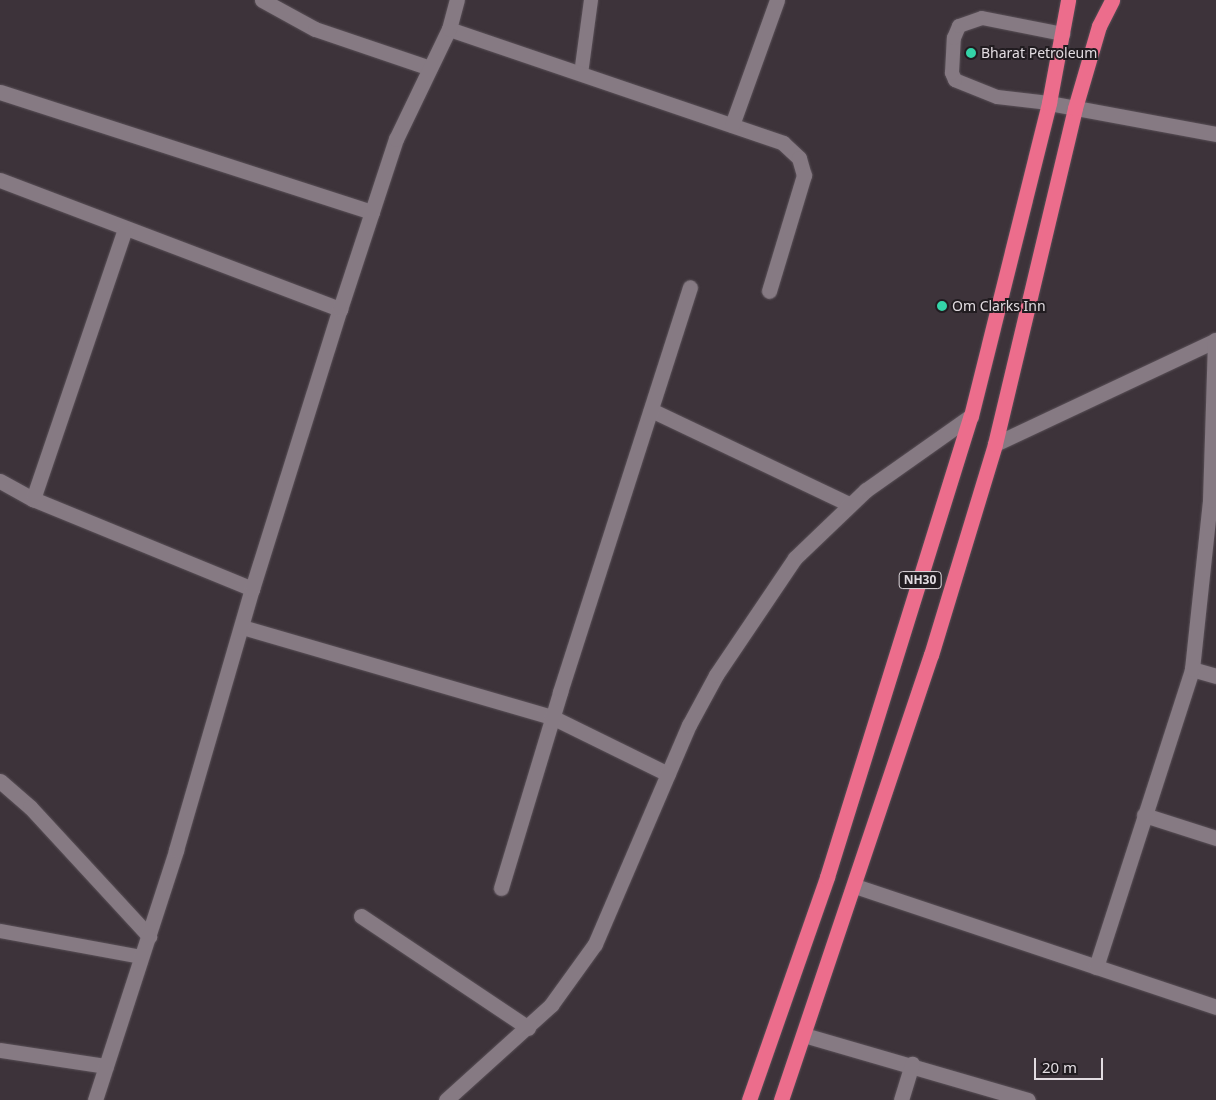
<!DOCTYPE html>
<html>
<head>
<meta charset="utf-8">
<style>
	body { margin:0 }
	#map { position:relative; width:1216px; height:1100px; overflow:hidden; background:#3d333a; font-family:"Noto Sans",sans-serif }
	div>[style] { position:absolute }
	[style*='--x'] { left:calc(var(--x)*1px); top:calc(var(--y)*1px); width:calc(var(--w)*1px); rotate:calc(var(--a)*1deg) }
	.roads { filter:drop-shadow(0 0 1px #595057) drop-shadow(0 0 1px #595057) }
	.lane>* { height:14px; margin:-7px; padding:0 7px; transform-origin:7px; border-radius:7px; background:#867a83 }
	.street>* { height:15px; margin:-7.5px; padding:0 7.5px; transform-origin:7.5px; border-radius:7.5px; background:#867a83 }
	.highway>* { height:15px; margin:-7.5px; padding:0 7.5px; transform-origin:7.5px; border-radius:7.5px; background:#ec6d8c }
	.dots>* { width:14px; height:14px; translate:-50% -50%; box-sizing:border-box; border:2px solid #211c20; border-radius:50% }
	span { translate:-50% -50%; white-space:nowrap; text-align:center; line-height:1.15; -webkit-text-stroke:4px #211c20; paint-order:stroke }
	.shield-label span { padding:1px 4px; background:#211c20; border:1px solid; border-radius:4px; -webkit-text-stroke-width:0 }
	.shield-label { font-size:12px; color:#e2dce1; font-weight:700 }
	.poi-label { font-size:14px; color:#e2dce1 }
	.left { translate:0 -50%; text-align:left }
	.scale { position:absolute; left:1034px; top:1058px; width:69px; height:22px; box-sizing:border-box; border:2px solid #e2dce1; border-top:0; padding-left:6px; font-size:15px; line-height:18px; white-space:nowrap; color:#e2dce1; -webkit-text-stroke:4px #211c20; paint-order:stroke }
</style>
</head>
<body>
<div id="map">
	<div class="roads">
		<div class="lane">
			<i style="--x:581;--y:74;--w:75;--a:-82.3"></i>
			<i style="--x:1049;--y:103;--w:52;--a:-173.4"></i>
			<i style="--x:997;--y:97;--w:45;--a:-158"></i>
			<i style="--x:955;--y:80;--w:8;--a:-113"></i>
			<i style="--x:952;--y:73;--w:35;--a:-87"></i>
			<i style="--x:954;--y:38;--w:13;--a:-67"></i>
			<i style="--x:959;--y:26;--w:24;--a:-19"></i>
			<i style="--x:982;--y:18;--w:83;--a:11.2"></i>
			<i style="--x:0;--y:931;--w:143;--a:10.4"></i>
		</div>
		<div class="street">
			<i style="--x:262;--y:0;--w:60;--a:28.7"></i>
			<i style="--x:315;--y:29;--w:121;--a:18.7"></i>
			<i style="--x:449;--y:29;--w:353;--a:18.8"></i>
			<i style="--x:783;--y:143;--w:22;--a:43"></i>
			<i style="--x:799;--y:158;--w:18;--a:74"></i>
			<i style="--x:804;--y:175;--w:121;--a:106.8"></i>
			<i style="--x:0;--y:92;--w:391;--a:17.9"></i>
			<i style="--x:1049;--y:103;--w:170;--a:10.5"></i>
			<i style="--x:732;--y:125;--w:133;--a:-70.2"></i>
			<i style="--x:0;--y:180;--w:364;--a:20.8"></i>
			<i style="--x:651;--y:410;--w:219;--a:25.4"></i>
			<i style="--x:995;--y:444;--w:244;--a:-25.2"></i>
			<i style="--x:0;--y:481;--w:38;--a:29"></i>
			<i style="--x:33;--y:499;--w:237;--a:22.3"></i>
			<i style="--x:33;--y:499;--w:285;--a:-71.2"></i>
			<i style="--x:242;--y:627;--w:323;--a:16.2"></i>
			<i style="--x:552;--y:717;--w:129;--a:26.2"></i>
			<i style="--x:1192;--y:669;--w:25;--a:16"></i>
			<i style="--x:0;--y:781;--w:40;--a:41"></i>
			<i style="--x:30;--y:807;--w:176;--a:47.3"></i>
			<i style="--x:1144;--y:815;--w:76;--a:17.7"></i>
			<i style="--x:855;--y:886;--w:381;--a:18.5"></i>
			<i style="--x:501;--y:888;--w:205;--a:-73.2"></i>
			<i style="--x:560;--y:692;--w:425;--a:-72.2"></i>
			<i style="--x:361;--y:916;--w:201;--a:33.8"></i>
			<i style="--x:1096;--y:967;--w:313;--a:-72.1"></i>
			<i style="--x:1192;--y:669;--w:170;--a:-83.9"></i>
			<i style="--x:1210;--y:500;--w:160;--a:-88.2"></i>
			<i style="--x:804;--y:1035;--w:233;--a:16.2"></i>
			<i style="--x:0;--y:1050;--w:107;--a:8.6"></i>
			<i style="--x:95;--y:1100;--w:263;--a:-72"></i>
			<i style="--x:176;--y:850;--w:272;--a:-73.8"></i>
			<i style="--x:252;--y:589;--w:294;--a:-72.6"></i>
			<i style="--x:340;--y:309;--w:179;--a:-71.8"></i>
			<i style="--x:396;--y:139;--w:122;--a:-64.3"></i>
			<i style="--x:449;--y:29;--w:30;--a:-75"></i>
			<i style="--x:446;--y:1100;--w:142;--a:-42.1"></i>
			<i style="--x:551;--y:1005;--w:75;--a:-54.2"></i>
			<i style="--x:595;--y:944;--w:238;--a:-66.8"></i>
			<i style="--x:689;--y:725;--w:57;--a:-61.6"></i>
			<i style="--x:716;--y:675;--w:141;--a:-56"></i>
			<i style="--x:795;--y:558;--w:98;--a:-43.8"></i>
			<i style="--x:866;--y:490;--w:128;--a:-35.2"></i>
			<i style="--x:901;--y:1100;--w:38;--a:-73"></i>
		</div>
		<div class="highway">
			<i style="--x:749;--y:1100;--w:236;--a:-70.7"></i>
			<i style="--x:827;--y:877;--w:483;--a:-72.7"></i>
			<i style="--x:971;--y:416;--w:323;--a:-76"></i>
			<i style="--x:1049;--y:103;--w:105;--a:-79.5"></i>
			<i style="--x:781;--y:1100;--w:470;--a:-71.4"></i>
			<i style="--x:931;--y:655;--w:220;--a:-73.1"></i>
			<i style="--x:995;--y:444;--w:345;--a:-76.6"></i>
			<i style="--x:1075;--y:108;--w:85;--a:-73.7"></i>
			<i style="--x:1099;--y:26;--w:29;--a:-63"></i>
		</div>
	</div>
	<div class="dots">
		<i style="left:971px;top:53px;background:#34d4a8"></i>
		<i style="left:942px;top:306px;background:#34d4a8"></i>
	</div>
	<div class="shield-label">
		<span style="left:920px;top:580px">NH30</span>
	</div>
	<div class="poi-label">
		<span class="left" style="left:981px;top:53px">Bharat Petroleum</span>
		<span class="left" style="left:952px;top:306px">Om Clarks Inn</span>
	</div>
	<div class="scale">20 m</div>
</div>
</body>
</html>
